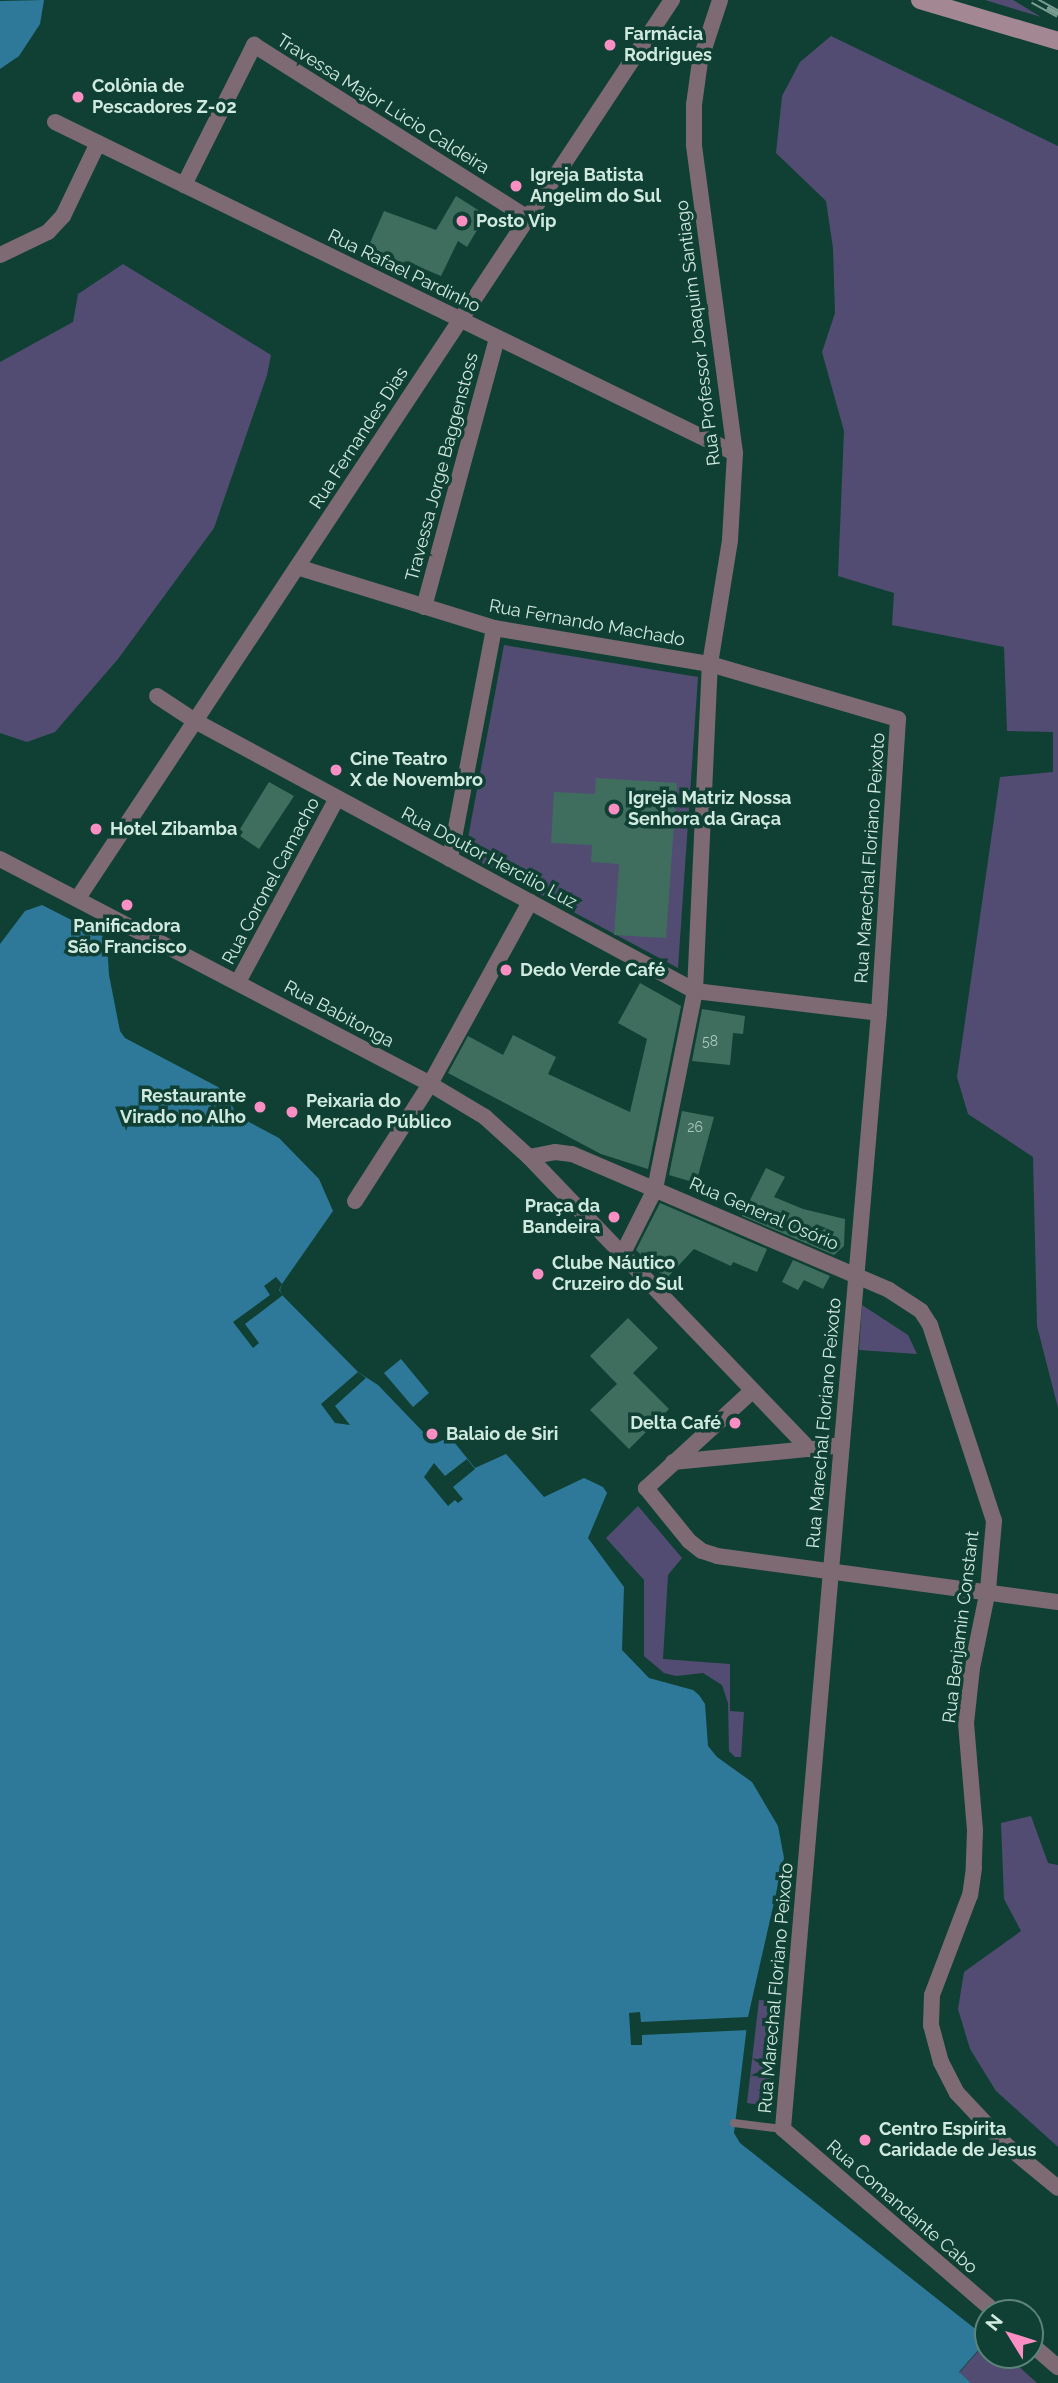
<!DOCTYPE html>
<html>
<head>
<meta charset="utf-8">
<style>
	body { margin:0 }
	#map { position:relative; width:1058px; height:2383px; overflow:hidden; background:#104033; font-family:Raleway,sans-serif }
	div>[style] { position:absolute }
	[style*='--x'] { left:calc(var(--x)*1px); top:calc(var(--y)*1px); width:calc(var(--w)*1px); rotate:calc(var(--a)*1deg) }
	.green>* { inset:0; background:#524c73 }
	.water>* { inset:0; background:#2e799a }
	.pier>* { inset:0; background:#104033 }
	.building>* { inset:0; background:#406e5e }
	.lane>* { height:8px; margin:-4px; padding:0 4px; transform-origin:4px; border-radius:4px; background:#7d6a72 }
	.street>* { height:16px; margin:-8px; padding:0 8px; transform-origin:8px; border-radius:8px; background:#7d6a72 }
	.secondary>* { height:18px; margin:-9px; padding:0 9px; transform-origin:9px; border-radius:9px; background:#a38793 }
	.rail>* { height:8px; margin-top:-4px; transform-origin:0; background:repeating-linear-gradient(90deg,#104033 0 16px,#7a9d92 0 32px); box-sizing:border-box; border-block:2px solid #7a9d92 }
	.dots>* { width:19px; height:19px; translate:-50% -50%; box-sizing:border-box; border:4px solid #104033; border-radius:50% }
	span { translate:-50% -50%; white-space:nowrap; text-align:center; line-height:1.15; -webkit-text-stroke:7px #104033; paint-order:stroke }
	.number-label { font-size:14px; color:#adcbc0 }
	.number-label span { -webkit-text-stroke-width:0 }
	.poi-label { font-size:18px; color:#d1eae0; font-weight:700 }
	.left { translate:0 -50%; text-align:left }
	.right { translate:-100% -50%; text-align:right }
	.street-label { font-size:18px; color:#d1eae0 }
	.north { position:absolute; left:974px; top:2299px; width:70px; height:70px; box-sizing:border-box; background:#104033; border:2px solid #5d8478; border-radius:50%; rotate:308deg; font-size:19px; font-weight:700; line-height:28px; text-align:center; color:#d1eae0 }
	.north::after { content:''; display:block; margin:auto; width:24px; height:32px; background:#fb8fc4; clip-path:polygon(50% 0,100% 100%,50% 72%,0 100%) }
</style>
</head>
<body>
<div id="map">
	<div class="green">
		<i style="clip-path:polygon(985px 0,1013px 0,1041px 17px)"></i>
		<i style="clip-path:polygon(831px 36px,1058px 146px,1058px 1408px,1037px 1326px,1033px 1157px,968px 1114px,957px 1077px,1000px 777px,1053px 772px,1053px 732px,1007px 731px,1004px 647px,892px 625px,894px 593px,838px 576px,844px 431px,822px 352px,835px 313px,833px 248px,826px 201px,776px 153px,782px 96px,800px 62px)"></i>
		<i style="clip-path:polygon(123px 264px,271px 355px,267px 375px,214px 528px,118px 659px,55px 732px,27px 742px,0 733px,0 362px,73px 322px,78px 294px)"></i>
		<i style="clip-path:polygon(504px 645px,698px 677px,678px 968px,465px 854px)"></i>
		<i style="clip-path:polygon(862px 1305px,908px 1335px,917px 1354px,859px 1350px)"></i>
		<i style="clip-path:polygon(638px 1506px,682px 1558px,668px 1575px,663px 1659px,730px 1664px,730px 1711px,744px 1712px,741px 1757px,735px 1757px,729px 1751px,728px 1703px,722px 1685px,703px 1673px,676px 1676px,664px 1673px,644px 1656px,644px 1580px,606px 1538px)"></i>
		<i style="clip-path:polygon(1031px 1816px,1048px 1863px,1058px 1865px,1058px 2147px,996px 2091px,970px 2049px,958px 2009px,964px 1972px,1021px 1931px,1004px 1899px,1001px 1823px)"></i>
		<i style="clip-path:polygon(759px 2000px,780px 2002px,768px 2106px,747px 2103px)"></i>
		<i style="clip-path:polygon(988px 2340px,988px 2355px,1006px 2355px,1037px 2383px,971px 2383px,959px 2373px)"></i>
	</div>
	<div class="water">
		<i style="clip-path:polygon(44px 0,40px 24px,19px 56px,0 69px,0 1px)"></i>
		<i style="clip-path:polygon(42px 905px,103px 936px,107px 944px,109px 975px,120px 1031px,125px 1038px,218px 1087px,228px 1096px,236px 1115px,279px 1138px,319px 1179px,333px 1211px,282px 1284px,280px 1290px,283px 1296px,358px 1372px,378px 1385px,428px 1437px,436px 1443px,450px 1437px,475px 1468px,506px 1454px,544px 1497px,584px 1478px,603px 1487px,607px 1493px,588px 1538px,624px 1587px,622px 1650px,649px 1678px,693px 1690px,699px 1695px,705px 1704px,708px 1746px,717px 1757px,752px 1782px,778px 1826px,784px 1858px,748px 2017px,734px 2133px,740px 2143px,988px 2339px,959px 2372px,971px 2383px,0 2383px,0 944px,25px 911px)"></i>
		<i style="clip-path:polygon(401px 1359px,429px 1393px,413px 1407px,384px 1373px)"></i>
	</div>
	<div class="pier">
		<i style="clip-path:polygon(276px 1277px,282px 1284px,279px 1290px,283px 1295px,245px 1324px,259px 1343px,253px 1348px,233px 1322px,270px 1295px,264px 1286px)"></i>
		<i style="clip-path:polygon(358px 1372px,366px 1378px,335px 1406px,350px 1425px,335px 1423px,321px 1404px)"></i>
		<i style="clip-path:polygon(467px 1459px,475px 1469px,453px 1487px,463px 1499px,458px 1503px,455px 1500px,448px 1506px,424px 1477px,434px 1463px,445px 1476px)"></i>
		<i style="clip-path:polygon(640px 2012px,641px 2022px,748px 2017px,749px 2030px,642px 2035px,642px 2045px,631px 2045px,629px 2013px)"></i>
	</div>
	<div class="building">
		<i style="clip-path:polygon(456px 196px,486px 215px,467px 247px,458px 241px,441px 276px,405px 261px,404px 263px,367px 250px,384px 211px,436px 230px)"></i>
		<i style="clip-path:polygon(596px 778px,677px 783px,666px 938px,614px 935px,619px 864px,591px 862px,592px 845px,551px 843px,554px 792px,595px 794px)"></i>
		<i style="clip-path:polygon(269px 782px,294px 796px,259px 849px,240px 836px,243px 832px,240px 829px)"></i>
		<i style="clip-path:polygon(640px 983px,681px 1006px,648px 1169px,601px 1154px,448px 1073px,468px 1036px,503px 1055px,513px 1035px,556px 1057px,548px 1074px,630px 1112px,647px 1039px,618px 1023px)"></i>
		<i style="clip-path:polygon(702px 1009px,745px 1016px,743px 1034px,733px 1033px,730px 1065px,692px 1061px)"></i>
		<i style="clip-path:polygon(682px 1111px,714px 1117px,696px 1183px,669px 1175px)"></i>
		<i style="clip-path:polygon(766px 1168px,785px 1177px,774px 1197px,803px 1209px,845px 1219px,844px 1246px,834px 1255px,742px 1216px)"></i>
		<i style="clip-path:polygon(660px 1203px,767px 1249px,757px 1272px,733px 1262px,731px 1266px,694px 1249px,666px 1279px,636px 1250px)"></i>
		<i style="clip-path:polygon(793px 1260px,830px 1276px,823px 1289px,804px 1280px,798px 1290px,782px 1282px)"></i>
		<i style="clip-path:polygon(628px 1318px,658px 1348px,633px 1373px,669px 1409px,629px 1449px,590px 1410px,617px 1384px,590px 1356px)"></i>
	</div>
	<div class="lane">
		<i style="--x:734;--y:2123;--w:49;--a:7"></i>
	</div>
	<div class="street">
		<i style="--x:55;--y:122;--w:756;--a:25.96"></i>
		<i style="--x:184;--y:185;--w:157;--a:-63.4"></i>
		<i style="--x:254;--y:45;--w:324;--a:32.3"></i>
		<i style="--x:0;--y:255;--w:53;--a:-25.6"></i>
		<i style="--x:48;--y:232;--w:22;--a:-47"></i>
		<i style="--x:63;--y:216;--w:81;--a:-64.4"></i>
		<i style="--x:297;--y:567;--w:206;--a:17.2"></i>
		<i style="--x:494;--y:628;--w:219;--a:9.5"></i>
		<i style="--x:710;--y:664;--w:196;--a:16.3"></i>
		<i style="--x:898;--y:719;--w:295;--a:93.7"></i>
		<i style="--x:879;--y:1013;--w:1120;--a:94.92"></i>
		<i style="--x:783;--y:2129;--w:281;--a:40.8"></i>
		<i style="--x:424;--y:607;--w:279;--a:-74.8"></i>
		<i style="--x:157;--y:696;--w:45;--a:33.3"></i>
		<i style="--x:195;--y:721;--w:568;--a:28.37"></i>
		<i style="--x:695;--y:991;--w:185;--a:6.8"></i>
		<i style="--x:0;--y:859;--w:485;--a:27.6"></i>
		<i style="--x:430;--y:1084;--w:64;--a:31"></i>
		<i style="--x:485;--y:1117;--w:59;--a:42.3"></i>
		<i style="--x:529;--y:1157;--w:405;--a:46.2"></i>
		<i style="--x:809;--y:1449;--w:33;--a:-7"></i>
		<i style="--x:450;--y:859;--w:235;--a:-79.2"></i>
		<i style="--x:78;--y:898;--w:1077;--a:-56.52"></i>
		<i style="--x:238;--y:982;--w:209;--a:-61.7"></i>
		<i style="--x:529;--y:1157;--w:26;--a:-11"></i>
		<i style="--x:555;--y:1152;--w:17;--a:7"></i>
		<i style="--x:572;--y:1154;--w:345;--a:23.2"></i>
		<i style="--x:889;--y:1290;--w:38;--a:33"></i>
		<i style="--x:921;--y:1311;--w:17;--a:57"></i>
		<i style="--x:930;--y:1325;--w:206;--a:71.9"></i>
		<i style="--x:994;--y:1521;--w:69;--a:95"></i>
		<i style="--x:988;--y:1590;--w:80;--a:101.6"></i>
		<i style="--x:972;--y:1668;--w:55;--a:96.2"></i>
		<i style="--x:966;--y:1723;--w:107;--a:85.2"></i>
		<i style="--x:975;--y:1830;--w:38;--a:92"></i>
		<i style="--x:974;--y:1868;--w:27;--a:98"></i>
		<i style="--x:970;--y:1895;--w:107;--a:110.8"></i>
		<i style="--x:932;--y:1995;--w:30;--a:92"></i>
		<i style="--x:931;--y:2025;--w:38;--a:75"></i>
		<i style="--x:941;--y:2062;--w:35;--a:63"></i>
		<i style="--x:957;--y:2093;--w:71;--a:46.7"></i>
		<i style="--x:1006;--y:2145;--w:67;--a:39.6"></i>
		<i style="--x:355;--y:1201;--w:139;--a:-57.3"></i>
		<i style="--x:430;--y:1084;--w:208;--a:-61.2"></i>
		<i style="--x:622;--y:1255;--w:74;--a:-63.4"></i>
		<i style="--x:655;--y:1189;--w:202;--a:-78.6"></i>
		<i style="--x:695;--y:991;--w:327;--a:-87.4"></i>
		<i style="--x:710;--y:664;--w:126;--a:-80.8"></i>
		<i style="--x:730;--y:540;--w:87;--a:-86.7"></i>
		<i style="--x:735;--y:453;--w:311;--a:-97.6"></i>
		<i style="--x:694;--y:145;--w:40;--a:-90"></i>
		<i style="--x:694;--y:105;--w:44;--a:-82.2"></i>
		<i style="--x:700;--y:61;--w:64;--a:-71.8"></i>
		<i style="--x:752;--y:1391;--w:144;--a:137.5"></i>
		<i style="--x:646;--y:1488;--w:68;--a:50.9"></i>
		<i style="--x:689;--y:1541;--w:16;--a:38"></i>
		<i style="--x:702;--y:1551;--w:16;--a:18"></i>
		<i style="--x:717;--y:1556;--w:344;--a:7.7"></i>
		<i style="--x:673;--y:1462;--w:137;--a:-5.5"></i>
		<i style="--x:1030;--y:2343;--w:37;--a:41"></i>
	</div>
	<div class="secondary">
		<i style="--x:920;--y:0;--w:144;--a:16.5"></i>
	</div>
	<div class="rail">
		<i style="--x:1033;--y:0;--w:29;--a:29"></i>
	</div>
	<div class="dots">
		<i style="left:610px;top:45px;background:#fb8fc4"></i>
		<i style="left:78px;top:97px;background:#fb8fc4"></i>
		<i style="left:516px;top:186px;background:#fb8fc4"></i>
		<i style="left:462px;top:221px;background:#fb8fc4"></i>
		<i style="left:336px;top:770px;background:#fb8fc4"></i>
		<i style="left:614px;top:809px;background:#fb8fc4"></i>
		<i style="left:96px;top:829px;background:#fb8fc4"></i>
		<i style="left:127px;top:905px;background:#fb8fc4"></i>
		<i style="left:506px;top:970px;background:#fb8fc4"></i>
		<i style="left:260px;top:1107px;background:#fb8fc4"></i>
		<i style="left:292px;top:1112px;background:#fb8fc4"></i>
		<i style="left:614px;top:1217px;background:#fb8fc4"></i>
		<i style="left:538px;top:1274px;background:#fb8fc4"></i>
		<i style="left:735px;top:1423px;background:#fb8fc4"></i>
		<i style="left:432px;top:1434px;background:#fb8fc4"></i>
		<i style="left:865px;top:2140px;background:#fb8fc4"></i>
	</div>
	<div class="number-label">
		<span style="left:710px;top:1041px">58</span>
		<span style="left:695px;top:1127px">26</span>
	</div>
	<div class="poi-label">
		<span class="left" style="left:624px;top:45px">Farmácia<br>Rodrigues</span>
		<span class="left" style="left:92px;top:97px">Colônia de<br>Pescadores Z-02</span>
		<span class="left" style="left:530px;top:186px">Igreja Batista<br>Angelim do Sul</span>
		<span class="left" style="left:476px;top:221px">Posto Vip</span>
		<span class="left" style="left:350px;top:770px">Cine Teatro<br>X de Novembro</span>
		<span class="left" style="left:628px;top:809px">Igreja Matriz Nossa<br>Senhora da Graça</span>
		<span class="left" style="left:110px;top:829px">Hotel Zibamba</span>
		<span style="left:127px;top:937px">Panificadora<br>São Francisco</span>
		<span class="left" style="left:520px;top:970px">Dedo Verde Café</span>
		<span class="right" style="left:246px;top:1107px">Restaurante<br>Virado no Alho</span>
		<span class="left" style="left:306px;top:1112px">Peixaria do<br>Mercado Público</span>
		<span class="right" style="left:600px;top:1217px">Praça da<br>Bandeira</span>
		<span class="left" style="left:552px;top:1274px">Clube Náutico<br>Cruzeiro do Sul</span>
		<span class="right" style="left:721px;top:1423px">Delta Café</span>
		<span class="left" style="left:446px;top:1434px">Balaio de Siri</span>
		<span class="left" style="left:879px;top:2140px">Centro Espírita<br>Caridade de Jesus</span>
	</div>
	<div class="street-label">
		<span style="left:383px;top:104px;rotate:32deg">Travessa Major Lúcio Caldeira</span>
		<span style="left:404px;top:271px;rotate:26deg">Rua Rafael Pardinho</span>
		<span style="left:698px;top:333px;rotate:-97deg">Rua Professor Joaquim Santiago</span>
		<span style="left:359px;top:438px;rotate:-57deg">Rua Fernandes Dias</span>
		<span style="left:442px;top:467px;rotate:-75deg">Travessa Jorge Baggenstoss</span>
		<span style="left:587px;top:623px;rotate:10deg">Rua Fernando Machado</span>
		<span style="left:489px;top:858px;rotate:28deg">Rua Doutor Hercílio Luz</span>
		<span style="left:870px;top:858px;rotate:-86deg">Rua Marechal Floriano Peixoto</span>
		<span style="left:271px;top:881px;rotate:-62deg">Rua Coronel Camacho</span>
		<span style="left:339px;top:1014px;rotate:28deg">Rua Babitonga</span>
		<span style="left:764px;top:1214px;rotate:23deg">Rua General Osório</span>
		<span style="left:824px;top:1423px;rotate:-85deg">Rua Marechal Floriano Peixoto</span>
		<span style="left:961px;top:1627px;rotate:-83deg">Rua Benjamin Constant</span>
		<span style="left:776px;top:1988px;rotate:-85deg">Rua Marechal Floriano Peixoto</span>
		<span style="left:902px;top:2207px;rotate:41deg">Rua Comandante Cabo</span>
	</div>
	<div class="north">N</div>
</div>
</body>
</html>
